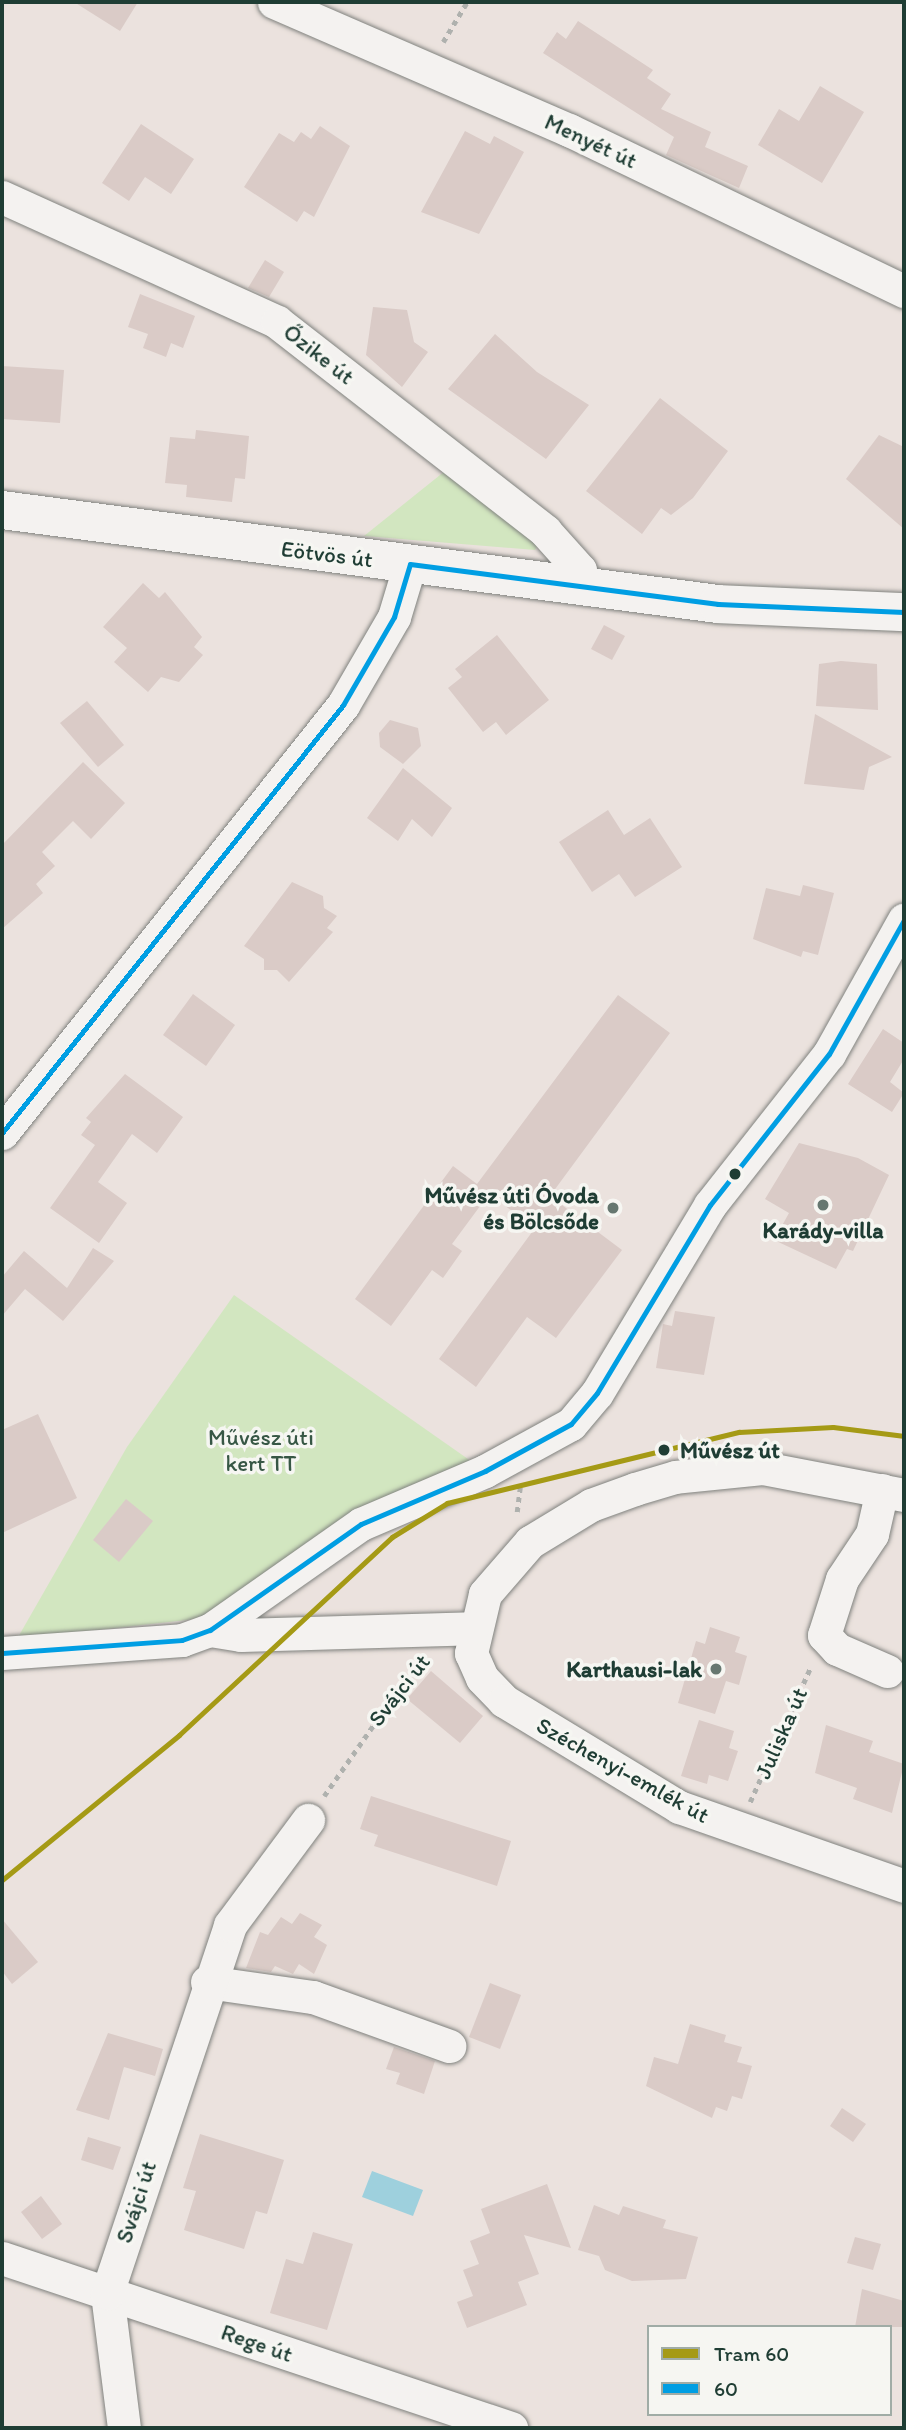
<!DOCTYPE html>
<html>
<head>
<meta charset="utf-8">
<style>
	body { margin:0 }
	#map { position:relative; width:906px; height:2430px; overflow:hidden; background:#ebe2de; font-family:Itim,sans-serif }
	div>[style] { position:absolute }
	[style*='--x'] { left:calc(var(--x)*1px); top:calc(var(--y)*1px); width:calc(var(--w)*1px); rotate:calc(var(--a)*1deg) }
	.green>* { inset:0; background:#d2e6c0 }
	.water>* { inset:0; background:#9ed0dd }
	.building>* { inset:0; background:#dacbc7 }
	.path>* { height:4.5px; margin-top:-2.25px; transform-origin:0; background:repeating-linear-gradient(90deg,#afb1ae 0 5px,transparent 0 10px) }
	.roads { filter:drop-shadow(0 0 2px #80827e) drop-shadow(0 0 2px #80827e) }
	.minor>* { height:33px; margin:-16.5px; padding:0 16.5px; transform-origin:16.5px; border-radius:16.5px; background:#f4f2f0 }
	.tertiary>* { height:38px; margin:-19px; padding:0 19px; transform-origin:19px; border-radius:19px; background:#f4f2f0 }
	.bus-1>* { height:5px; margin:-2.5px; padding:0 2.5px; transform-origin:2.5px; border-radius:2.5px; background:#009ee3 }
	.tram-1>* { height:5px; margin:-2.5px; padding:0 2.5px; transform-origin:2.5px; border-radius:2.5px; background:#a59a15 }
	.dots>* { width:19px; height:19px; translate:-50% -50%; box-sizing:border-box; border:4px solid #f6f6f2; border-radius:50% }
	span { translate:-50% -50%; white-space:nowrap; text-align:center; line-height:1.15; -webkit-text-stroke:7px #f6f6f2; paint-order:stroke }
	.street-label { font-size:23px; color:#1f3d34 }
	.poi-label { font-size:23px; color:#1f3d34; font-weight:700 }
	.right { translate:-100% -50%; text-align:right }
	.park-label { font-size:23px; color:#375745 }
	.stop-label { font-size:23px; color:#1f3d34; font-weight:700 }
	.left { translate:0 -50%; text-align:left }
	.frame { position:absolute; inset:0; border:4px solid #1f3d34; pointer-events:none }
	.legend { position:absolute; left:647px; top:2325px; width:245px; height:91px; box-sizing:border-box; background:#f6f6f2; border:2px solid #a0aca6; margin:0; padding:9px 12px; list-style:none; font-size:21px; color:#1f3d34 }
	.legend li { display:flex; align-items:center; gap:14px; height:35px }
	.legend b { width:35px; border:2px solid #a0aca6 }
</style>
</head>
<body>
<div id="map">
	<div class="green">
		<i style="clip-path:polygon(450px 467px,540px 541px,535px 550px,364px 536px)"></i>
		<i style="clip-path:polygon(234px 1295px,478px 1466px,196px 1619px,17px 1639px,127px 1447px)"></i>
	</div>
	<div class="water">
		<i style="clip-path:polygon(372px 2171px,423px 2190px,413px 2216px,362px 2197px)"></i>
	</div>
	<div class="building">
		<i style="clip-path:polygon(74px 2px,138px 2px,120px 31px)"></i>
		<i style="clip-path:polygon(578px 21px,653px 70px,647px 78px,671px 94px,661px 109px,711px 132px,705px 147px,748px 166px,739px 188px,666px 155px,674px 137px,543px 53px,557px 32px,566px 39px)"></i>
		<i style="clip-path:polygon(820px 86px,864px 112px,822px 183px,758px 145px,779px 109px,799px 121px)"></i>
		<i style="clip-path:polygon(141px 124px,194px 159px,171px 194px,145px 177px,129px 201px,102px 183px)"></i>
		<i style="clip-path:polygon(320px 126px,350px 146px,314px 217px,304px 211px,297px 222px,244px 187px,279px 133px,294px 142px,301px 132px,311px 139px)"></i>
		<i style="clip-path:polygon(465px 131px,490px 144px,494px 136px,524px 152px,479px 234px,421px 212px)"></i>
		<i style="clip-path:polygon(265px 260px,284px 272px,269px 297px,248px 288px)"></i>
		<i style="clip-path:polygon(140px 294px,195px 316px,183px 348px,171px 343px,166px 357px,143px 348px,148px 334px,128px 327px)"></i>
		<i style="clip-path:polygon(373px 307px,407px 310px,414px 342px,428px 352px,402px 387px,366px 355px)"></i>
		<i style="clip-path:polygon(495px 334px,537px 372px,589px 405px,546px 459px,448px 389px)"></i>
		<i style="clip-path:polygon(2px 366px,64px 370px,60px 423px,2px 419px)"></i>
		<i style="clip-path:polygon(660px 398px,728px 451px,693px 498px,671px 515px,661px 508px,642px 534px,586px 491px)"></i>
		<i style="clip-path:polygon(196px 430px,249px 436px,245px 479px,235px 478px,232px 502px,186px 497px,187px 485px,165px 483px,170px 437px,195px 439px)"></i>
		<i style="clip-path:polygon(879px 435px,904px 447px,904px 529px,846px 479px)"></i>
		<i style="clip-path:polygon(143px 583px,159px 598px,165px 592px,202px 637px,194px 647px,203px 655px,179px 682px,161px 677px,148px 692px,114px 662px,127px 648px,103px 627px)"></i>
		<i style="clip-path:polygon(604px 625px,625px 636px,612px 660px,591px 649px)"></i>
		<i style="clip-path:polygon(497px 635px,549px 700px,506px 735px,496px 722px,483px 732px,448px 688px,462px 677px,455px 669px)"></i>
		<i style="clip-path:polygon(841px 661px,877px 664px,878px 710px,816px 706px,819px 664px)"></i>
		<i style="clip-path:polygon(87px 701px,124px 745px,98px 767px,60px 723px)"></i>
		<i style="clip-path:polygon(815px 714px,892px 757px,869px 767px,864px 790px,804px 784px)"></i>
		<i style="clip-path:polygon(390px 720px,418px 728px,421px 746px,403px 764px,380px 747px,379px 733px)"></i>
		<i style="clip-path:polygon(83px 762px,125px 803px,91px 839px,73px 821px,42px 852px,55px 866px,36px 884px,43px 893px,2px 929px,2px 845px)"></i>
		<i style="clip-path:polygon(403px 768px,452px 808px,432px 837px,412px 819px,398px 841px,367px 818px)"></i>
		<i style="clip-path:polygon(608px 810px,624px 835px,650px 818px,682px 867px,635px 897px,619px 874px,592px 892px,559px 842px)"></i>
		<i style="clip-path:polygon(292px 882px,323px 896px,324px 908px,337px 916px,327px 928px,333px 932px,289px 982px,277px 970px,264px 970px,264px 959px,244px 946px)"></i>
		<i style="clip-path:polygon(803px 885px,834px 893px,818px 955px,803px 951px,801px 957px,753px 939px,766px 888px,800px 896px)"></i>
		<i style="clip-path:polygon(193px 994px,235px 1025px,206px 1066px,163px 1035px)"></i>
		<i style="clip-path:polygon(618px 995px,670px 1033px,550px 1196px,622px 1250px,556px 1338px,527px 1317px,476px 1387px,439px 1359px,535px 1228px,489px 1194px,452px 1244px,462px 1251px,443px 1278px,432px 1270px,391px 1326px,355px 1299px,453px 1166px,477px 1184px)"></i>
		<i style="clip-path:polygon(883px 1029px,904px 1043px,904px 1059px,890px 1082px,904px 1093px,892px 1112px,848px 1084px)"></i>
		<i style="clip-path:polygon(125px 1074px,183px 1117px,157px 1153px,132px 1134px,98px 1182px,127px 1203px,99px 1243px,50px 1208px,95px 1145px,81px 1135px,91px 1122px,86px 1118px)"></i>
		<i style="clip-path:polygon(799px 1143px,858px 1158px,889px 1175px,853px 1251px,847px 1249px,836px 1269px,774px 1240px,789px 1213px,765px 1199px)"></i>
		<i style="clip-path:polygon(93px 1248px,114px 1261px,63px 1321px,25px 1289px,2px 1316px,2px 1277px,24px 1251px,67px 1288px)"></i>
		<i style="clip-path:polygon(675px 1311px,715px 1317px,704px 1375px,656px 1368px,663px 1324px,672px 1326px)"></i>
		<i style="clip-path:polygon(38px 1414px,77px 1498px,2px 1533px,2px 1430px)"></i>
		<i style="clip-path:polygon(126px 1499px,153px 1521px,119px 1562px,93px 1540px)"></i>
		<i style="clip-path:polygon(710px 1627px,740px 1637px,735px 1652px,747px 1656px,739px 1685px,726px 1681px,715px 1714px,678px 1703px,696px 1641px,705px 1644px)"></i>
		<i style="clip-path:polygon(431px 1671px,483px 1716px,460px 1743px,407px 1699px)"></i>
		<i style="clip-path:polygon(699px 1720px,734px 1731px,729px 1748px,738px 1751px,728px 1781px,709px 1775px,707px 1784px,681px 1776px)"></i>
		<i style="clip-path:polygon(826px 1725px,873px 1741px,869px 1752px,904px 1764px,892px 1813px,853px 1799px,857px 1788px,815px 1773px)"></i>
		<i style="clip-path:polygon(371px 1796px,511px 1841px,497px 1886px,374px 1846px,378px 1835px,360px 1829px)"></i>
		<i style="clip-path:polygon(300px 1913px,322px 1925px,314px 1937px,327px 1945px,314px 1974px,299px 1964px,293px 1974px,275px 1966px,271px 1972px,246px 1968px,260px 1932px,268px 1935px,281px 1917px,292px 1924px)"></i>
		<i style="clip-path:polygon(2px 1919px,38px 1962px,12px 1984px,2px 1971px)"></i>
		<i style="clip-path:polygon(490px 1983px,521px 1995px,500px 2049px,469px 2037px)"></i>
		<i style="clip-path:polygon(690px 2024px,726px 2035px,724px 2042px,742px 2047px,737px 2062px,752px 2066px,742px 2099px,732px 2096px,727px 2111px,716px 2107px,712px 2118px,646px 2086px,654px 2057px,678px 2064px)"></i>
		<i style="clip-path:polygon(108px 2033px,163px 2049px,155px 2076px,124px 2067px,109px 2120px,76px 2110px)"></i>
		<i style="clip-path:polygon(394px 2047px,435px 2061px,424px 2094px,396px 2084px,400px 2073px,386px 2069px)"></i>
		<i style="clip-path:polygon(842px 2108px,866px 2124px,853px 2142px,830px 2126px)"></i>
		<i style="clip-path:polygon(200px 2134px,284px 2160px,267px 2214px,256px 2211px,244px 2249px,184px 2230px,196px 2191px,183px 2188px)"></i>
		<i style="clip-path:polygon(88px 2137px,121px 2147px,113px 2170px,81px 2160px)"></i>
		<i style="clip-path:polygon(547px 2184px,571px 2248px,524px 2235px,539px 2274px,518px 2282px,527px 2305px,467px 2328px,457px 2302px,473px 2296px,463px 2270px,479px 2264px,470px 2241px,490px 2233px,481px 2209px)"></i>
		<i style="clip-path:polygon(41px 2196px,62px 2224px,42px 2239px,21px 2212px)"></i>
		<i style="clip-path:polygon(594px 2205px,619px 2215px,623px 2206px,666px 2220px,663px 2228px,698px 2237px,686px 2279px,632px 2281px,605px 2270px,599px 2256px,578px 2250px)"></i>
		<i style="clip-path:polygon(313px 2232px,353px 2244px,327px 2330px,270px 2313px,286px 2259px,303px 2264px)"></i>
		<i style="clip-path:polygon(855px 2237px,881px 2244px,873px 2270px,847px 2263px)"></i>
		<i style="clip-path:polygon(862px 2289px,904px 2301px,904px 2327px,855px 2327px)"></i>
	</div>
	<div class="path">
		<i style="--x:443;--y:42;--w:47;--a:-59"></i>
		<i style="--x:517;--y:1512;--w:25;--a:-83"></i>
		<i style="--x:324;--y:1796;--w:166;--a:-55.1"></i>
		<i style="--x:750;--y:1802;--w:149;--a:-65.8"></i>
	</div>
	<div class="roads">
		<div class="minor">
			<i style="--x:274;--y:2;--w:322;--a:23.5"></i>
			<i style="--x:569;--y:130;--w:372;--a:25.7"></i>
			<i style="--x:2;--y:197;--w:302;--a:24.4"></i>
			<i style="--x:277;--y:322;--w:340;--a:37.9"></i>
			<i style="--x:545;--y:531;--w:52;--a:48.1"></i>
			<i style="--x:580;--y:570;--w:16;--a:97"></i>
			<i style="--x:2;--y:1133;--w:547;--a:-51.45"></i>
			<i style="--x:343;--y:705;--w:102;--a:-59.9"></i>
			<i style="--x:394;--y:617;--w:55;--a:-73.2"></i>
			<i style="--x:882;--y:1490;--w:45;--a:102.8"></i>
			<i style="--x:872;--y:1534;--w:54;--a:123.7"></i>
			<i style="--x:842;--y:1579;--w:59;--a:107.8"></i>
			<i style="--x:824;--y:1635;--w:19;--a:47"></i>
			<i style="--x:837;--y:1649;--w:55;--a:23.7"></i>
			<i style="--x:904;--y:1495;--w:145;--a:-169.2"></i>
			<i style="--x:762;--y:1468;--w:87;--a:174.1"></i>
			<i style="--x:675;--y:1477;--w:42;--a:163.3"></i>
			<i style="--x:635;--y:1489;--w:47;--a:160"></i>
			<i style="--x:591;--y:1505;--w:71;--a:148.8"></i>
			<i style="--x:530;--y:1542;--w:69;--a:130.9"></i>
			<i style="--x:485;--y:1594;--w:61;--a:103.3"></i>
			<i style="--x:471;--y:1653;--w:27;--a:66"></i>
			<i style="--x:482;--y:1678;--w:32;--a:46"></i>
			<i style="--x:504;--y:1701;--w:205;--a:31.2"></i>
			<i style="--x:679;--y:1807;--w:238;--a:19.3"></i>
			<i style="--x:210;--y:1630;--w:184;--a:-35.1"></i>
			<i style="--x:361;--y:1524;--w:135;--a:-23.1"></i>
			<i style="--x:485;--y:1471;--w:98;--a:-28.7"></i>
			<i style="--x:571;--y:1424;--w:40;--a:-50"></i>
			<i style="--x:597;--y:1393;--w:219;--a:-59"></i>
			<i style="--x:710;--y:1205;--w:192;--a:-51.8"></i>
			<i style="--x:829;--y:1054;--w:154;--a:-60.8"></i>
			<i style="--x:2;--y:1653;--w:180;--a:-4.1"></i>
			<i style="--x:182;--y:1640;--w:30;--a:-20"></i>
			<i style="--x:210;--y:1630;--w:31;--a:9"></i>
			<i style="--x:241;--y:1635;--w:231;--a:-1.7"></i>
			<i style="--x:207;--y:1982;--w:107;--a:8.1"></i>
			<i style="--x:313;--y:1997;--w:145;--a:19.8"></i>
			<i style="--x:2;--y:2258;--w:537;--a:18.47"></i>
			<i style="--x:124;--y:2428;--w:136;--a:-97.2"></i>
			<i style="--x:107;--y:2293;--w:388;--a:-71.5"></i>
			<i style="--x:230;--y:1925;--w:131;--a:-53.4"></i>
		</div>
		<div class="tertiary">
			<i style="--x:2;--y:510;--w:722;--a:7.48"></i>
			<i style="--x:718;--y:604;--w:186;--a:2.5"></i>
		</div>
	</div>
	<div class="bus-1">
		<i style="--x:2;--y:1133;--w:547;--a:-51.45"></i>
		<i style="--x:343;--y:705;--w:102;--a:-59.9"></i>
		<i style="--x:394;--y:617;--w:55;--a:-73.2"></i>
		<i style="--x:410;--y:564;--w:311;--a:7.4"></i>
		<i style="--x:718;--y:604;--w:186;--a:2.5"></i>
		<i style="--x:2;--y:1653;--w:180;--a:-4.1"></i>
		<i style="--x:182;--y:1640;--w:30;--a:-20"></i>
		<i style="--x:210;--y:1630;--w:184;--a:-35.1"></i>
		<i style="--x:361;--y:1524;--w:135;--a:-23.1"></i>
		<i style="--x:485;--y:1471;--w:98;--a:-28.7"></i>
		<i style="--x:571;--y:1424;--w:40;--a:-50"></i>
		<i style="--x:597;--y:1393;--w:219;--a:-59"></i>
		<i style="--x:710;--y:1205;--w:192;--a:-51.8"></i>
		<i style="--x:829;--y:1054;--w:154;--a:-60.8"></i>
	</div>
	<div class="tram-1">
		<i style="--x:2;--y:1880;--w:229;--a:-39.3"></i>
		<i style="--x:179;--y:1735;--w:291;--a:-42.9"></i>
		<i style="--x:392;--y:1537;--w:65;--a:-31.7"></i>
		<i style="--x:447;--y:1503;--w:301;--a:-13.7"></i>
		<i style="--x:739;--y:1432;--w:94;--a:-3"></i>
		<i style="--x:833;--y:1427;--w:72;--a:7.2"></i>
	</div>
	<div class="dots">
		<i style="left:735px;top:1174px;background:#1f3d34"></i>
		<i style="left:823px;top:1205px;background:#667770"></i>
		<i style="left:613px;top:1208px;background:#667770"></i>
		<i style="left:664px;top:1450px;background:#1f3d34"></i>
		<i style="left:716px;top:1669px;background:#667770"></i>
	</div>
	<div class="street-label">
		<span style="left:591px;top:141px;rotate:25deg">Menyét út</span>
		<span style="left:319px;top:354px;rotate:38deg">Őzike út</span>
		<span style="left:327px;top:554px;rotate:7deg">Eötvös út</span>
		<span style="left:399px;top:1690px;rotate:-52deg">Svájci út</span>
		<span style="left:781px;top:1733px;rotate:-66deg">Juliska út</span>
		<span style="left:623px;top:1770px;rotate:29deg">Széchenyi-emlék út</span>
		<span style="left:136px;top:2202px;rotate:-72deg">Svájci út</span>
		<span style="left:257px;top:2343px;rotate:19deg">Rege út</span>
	</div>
	<div class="poi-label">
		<span class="right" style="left:599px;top:1208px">Művész úti Óvoda<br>és Bölcsőde</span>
		<span style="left:823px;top:1230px">Karády-villa</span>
		<span class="right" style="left:702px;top:1669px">Karthausi-lak</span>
	</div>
	<div class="park-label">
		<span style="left:261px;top:1450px">Művész úti<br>kert TT</span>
	</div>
	<div class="stop-label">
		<span class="left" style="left:680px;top:1450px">Művész út</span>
	</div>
	<div class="frame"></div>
	<ul class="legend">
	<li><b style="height:9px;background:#a59a15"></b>Tram 60</li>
	<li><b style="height:9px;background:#009ee3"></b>60</li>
	</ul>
</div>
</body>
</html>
